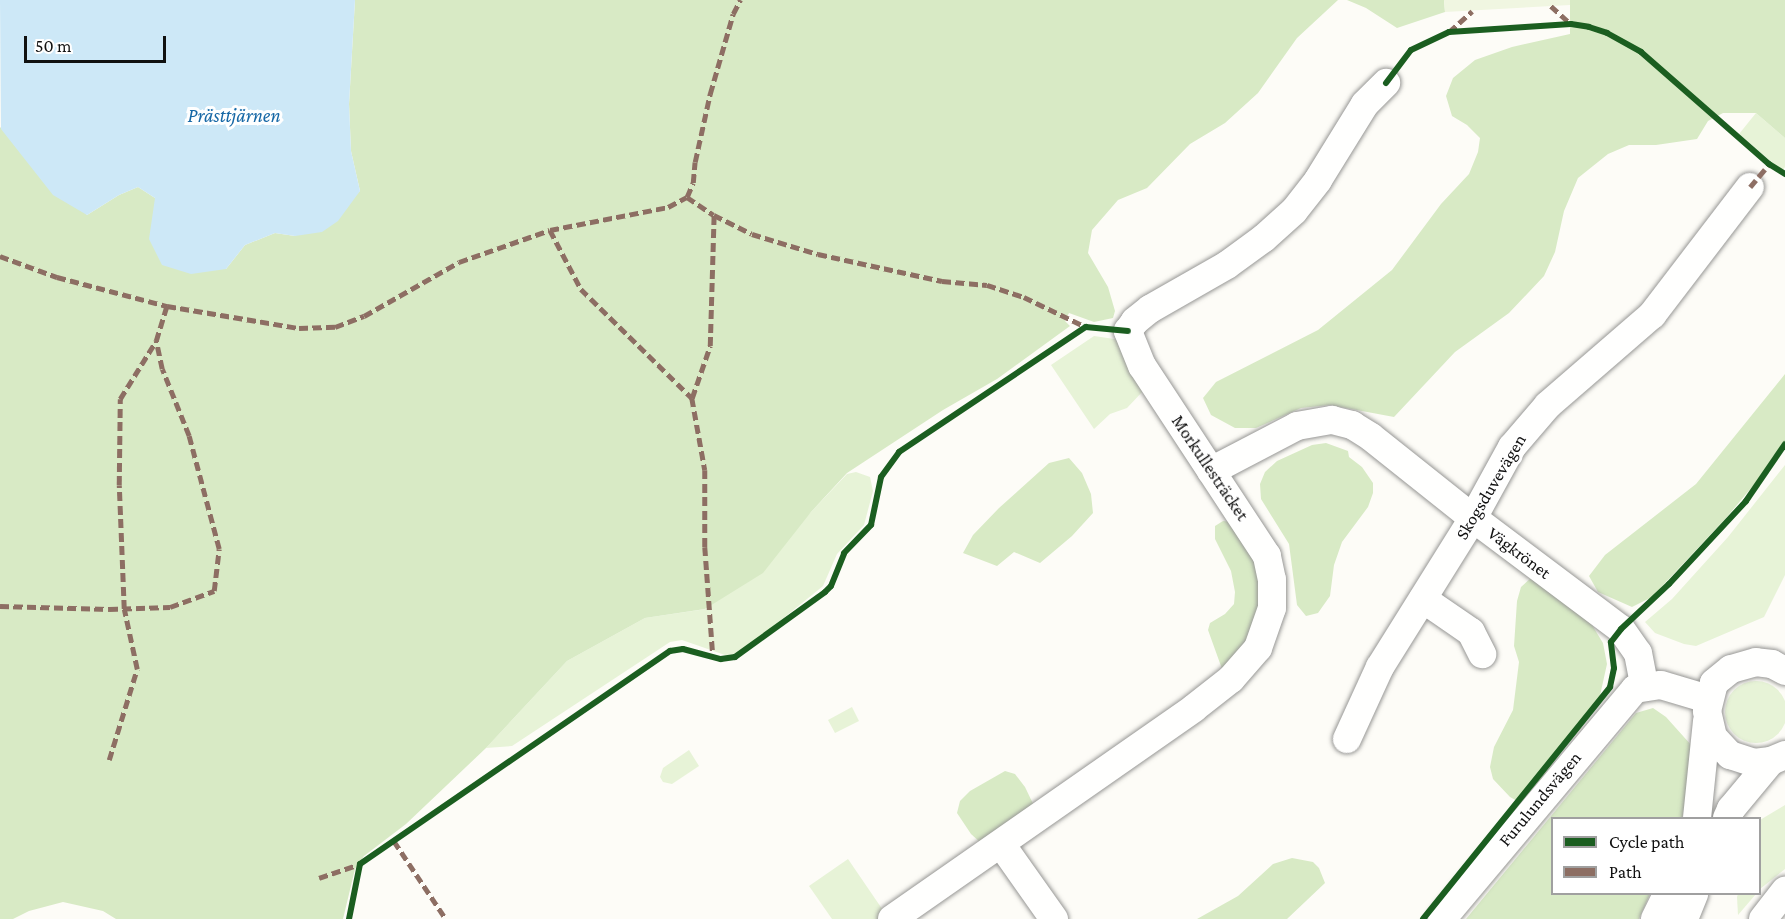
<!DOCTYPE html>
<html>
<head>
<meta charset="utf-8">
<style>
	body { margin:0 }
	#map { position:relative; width:1785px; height:919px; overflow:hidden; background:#fdfcf7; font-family:"Crimson Pro",serif }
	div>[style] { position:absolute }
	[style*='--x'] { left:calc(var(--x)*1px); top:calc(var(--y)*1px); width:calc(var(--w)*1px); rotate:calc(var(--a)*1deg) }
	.green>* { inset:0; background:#e7f3d7 }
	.round { border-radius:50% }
	.forest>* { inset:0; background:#d8eac5 }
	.pitch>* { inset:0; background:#f0f6e1 }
	.water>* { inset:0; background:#cde8f7 }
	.roads { filter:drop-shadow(0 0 2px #979795) drop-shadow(0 0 2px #979795) }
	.minor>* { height:28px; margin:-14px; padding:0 14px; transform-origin:14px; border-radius:14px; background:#fffffe }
	.quiet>* { height:4.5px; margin-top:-2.25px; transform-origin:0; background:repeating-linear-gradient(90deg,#8d6e63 0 9px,transparent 0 13.5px) }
	.cycleway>* { height:6px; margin:-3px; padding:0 3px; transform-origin:3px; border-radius:3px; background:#1b5e20 }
	span { translate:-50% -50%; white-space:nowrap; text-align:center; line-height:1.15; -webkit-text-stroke:6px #fff; paint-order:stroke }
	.street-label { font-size:18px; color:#111 }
	.water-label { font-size:20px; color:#1768a6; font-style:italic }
	.legend { position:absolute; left:1551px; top:817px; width:210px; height:78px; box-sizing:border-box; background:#fff; border:2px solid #a0a0a0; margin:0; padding:8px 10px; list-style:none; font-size:18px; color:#111 }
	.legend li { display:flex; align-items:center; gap:12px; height:30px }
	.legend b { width:30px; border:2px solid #a0a0a0 }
	.scale { position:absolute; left:24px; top:36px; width:142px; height:27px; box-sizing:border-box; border:3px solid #111; border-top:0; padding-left:8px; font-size:18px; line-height:21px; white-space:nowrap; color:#111; -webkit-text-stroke:4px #fff; paint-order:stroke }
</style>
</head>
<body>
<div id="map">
	<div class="green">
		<i style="clip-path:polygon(1756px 113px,1785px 138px,1785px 167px,1782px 171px,1739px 134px)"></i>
		<i style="clip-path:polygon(1094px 336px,1121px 340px,1145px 389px,1127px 408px,1110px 414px,1094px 429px,1051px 365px)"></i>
		<i style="clip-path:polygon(1785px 465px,1785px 575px,1764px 617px,1696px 646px,1684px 644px,1655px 633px,1645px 622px,1672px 599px,1728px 537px)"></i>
		<i style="clip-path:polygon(856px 472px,870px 477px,873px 491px,864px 525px,837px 554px,823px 586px,739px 654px,725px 655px,682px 640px,670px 642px,512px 746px,486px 748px,567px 661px,645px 618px,706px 609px,811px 512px,847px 474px)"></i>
		<i class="round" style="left:1725px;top:681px;width:62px;height:62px"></i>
		<i style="clip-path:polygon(852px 707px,859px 721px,835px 733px,828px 720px)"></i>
		<i style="clip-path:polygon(689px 750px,699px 766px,672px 784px,663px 782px,660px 777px,663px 768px)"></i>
		<i style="clip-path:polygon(1785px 805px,1785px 869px,1760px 889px,1760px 820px)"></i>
		<i style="clip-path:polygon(848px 859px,889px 919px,832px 919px,809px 886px)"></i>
		<i style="clip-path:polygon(1738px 894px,1756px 894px,1738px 915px,1737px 897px)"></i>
	</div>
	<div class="forest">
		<i style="clip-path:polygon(355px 0,1338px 0,1297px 38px,1258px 93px,1225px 123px,1190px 144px,1147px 188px,1118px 200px,1092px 230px,1088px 253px,1108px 287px,1115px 311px,1113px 318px,1094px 322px,1069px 313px,1065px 321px,1070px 326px,997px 379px,943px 410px,847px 473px,811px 512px,763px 573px,705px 609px,645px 618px,567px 661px,486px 748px,406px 824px,364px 856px,355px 869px,343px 919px,116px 919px,103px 911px,63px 902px,29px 911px,13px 919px,0 919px,0 127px,87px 215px,119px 195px,138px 187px,155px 198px,226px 269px,245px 245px,275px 233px,295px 236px,360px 191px,351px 151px,349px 104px)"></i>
		<i style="clip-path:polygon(1347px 0,1444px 0,1445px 12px,1397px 28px,1366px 8px)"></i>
		<i style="clip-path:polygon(1570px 0,1785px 0,1785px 138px,1756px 113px,1723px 113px,1708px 121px,1697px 139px,1656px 145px,1629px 145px,1608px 154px,1578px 178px,1564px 211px,1555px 252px,1544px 276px,1509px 313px,1455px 352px,1394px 417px,1330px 405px,1301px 408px,1256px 428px,1235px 428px,1211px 415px,1203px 398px,1216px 382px,1318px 330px,1392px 270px,1441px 204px,1469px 174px,1478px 152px,1480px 138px,1467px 125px,1452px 116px,1446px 96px,1453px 78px,1475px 60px,1512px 47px,1570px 34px)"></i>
		<i style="clip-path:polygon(1785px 374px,1785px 441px,1767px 469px,1726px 518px,1652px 597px,1632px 607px,1598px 592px,1589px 576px,1605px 555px,1696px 484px)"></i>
		<i style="clip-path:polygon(1326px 443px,1348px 451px,1349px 457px,1362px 467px,1373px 483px,1373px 493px,1368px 507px,1342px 542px,1334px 565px,1330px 596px,1318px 613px,1306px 616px,1297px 605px,1289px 544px,1261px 499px,1260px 484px,1265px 472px,1277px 461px,1312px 445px)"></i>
		<i style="clip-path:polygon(1069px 458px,1082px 473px,1091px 494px,1093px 513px,1072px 536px,1040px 563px,1014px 552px,997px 566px,963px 553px,973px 535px,999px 508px,1049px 463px)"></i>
		<i style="clip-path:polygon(1223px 521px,1233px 522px,1259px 565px,1266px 619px,1226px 680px,1208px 630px,1210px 623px,1225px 614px,1234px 604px,1235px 592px,1231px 571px,1215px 539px,1215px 526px)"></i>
		<i style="clip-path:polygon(1532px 577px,1592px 625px,1603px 643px,1607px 664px,1599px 700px,1540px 781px,1519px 802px,1510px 797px,1493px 779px,1490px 767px,1494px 747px,1513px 710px,1519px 662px,1514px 646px,1517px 601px,1521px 587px)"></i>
		<i style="clip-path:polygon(1653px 708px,1666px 717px,1692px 746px,1690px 790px,1682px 818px,1552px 818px,1552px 894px,1650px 894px,1639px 919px,1466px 919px,1636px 713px)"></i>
		<i style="clip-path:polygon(1005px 771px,1015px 774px,1025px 787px,1037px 812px,982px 844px,971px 834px,957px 813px,960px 801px,970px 791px)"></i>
		<i style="clip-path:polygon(1292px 858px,1313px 862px,1319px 868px,1325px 883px,1287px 919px,1197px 919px,1238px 896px,1273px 864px)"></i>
	</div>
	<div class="pitch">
		<i style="clip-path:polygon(1444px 0,1570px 0,1570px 5px,1445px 12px)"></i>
	</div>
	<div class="water">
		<i style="clip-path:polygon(0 0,355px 0,349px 104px,351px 151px,360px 191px,338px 221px,322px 232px,295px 236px,275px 233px,245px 245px,226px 269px,191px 274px,162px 265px,149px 239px,155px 198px,138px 187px,119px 195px,87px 215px,53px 195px,1px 129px)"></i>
	</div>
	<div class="roads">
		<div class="minor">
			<i style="--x:1211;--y:471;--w:97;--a:-27.6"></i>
			<i style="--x:1297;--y:426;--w:36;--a:-10"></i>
			<i style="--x:1332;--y:420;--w:21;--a:14"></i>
			<i style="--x:1352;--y:425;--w:22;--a:32"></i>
			<i style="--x:1371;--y:437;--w:130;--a:38.5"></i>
			<i style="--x:1473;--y:518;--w:185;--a:36.9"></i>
			<i style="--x:1621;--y:629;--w:29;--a:55"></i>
			<i style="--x:1638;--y:653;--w:33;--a:79"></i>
			<i style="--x:1423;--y:599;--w:58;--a:34.5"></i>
			<i style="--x:1471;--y:632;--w:25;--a:63"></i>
			<i style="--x:1785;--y:671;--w:15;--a:-152"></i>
			<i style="--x:1772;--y:664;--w:16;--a:-173"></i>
			<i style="--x:1756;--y:662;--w:26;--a:164"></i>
			<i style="--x:1731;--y:669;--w:22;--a:141"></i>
			<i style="--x:1714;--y:683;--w:29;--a:104"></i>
			<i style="--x:1707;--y:711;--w:27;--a:77"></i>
			<i style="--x:1713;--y:737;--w:25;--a:47"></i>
			<i style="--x:1730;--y:755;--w:25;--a:18"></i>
			<i style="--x:1754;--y:763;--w:17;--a:-7"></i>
			<i style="--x:1771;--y:761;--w:15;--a:-23"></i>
			<i style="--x:1347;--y:739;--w:79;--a:-65.4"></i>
			<i style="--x:1380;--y:667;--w:176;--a:-58"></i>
			<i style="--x:1473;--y:518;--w:81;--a:-61.2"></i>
			<i style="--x:1512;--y:447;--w:55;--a:-49.4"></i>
			<i style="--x:1548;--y:405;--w:138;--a:-40.9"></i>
			<i style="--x:1652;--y:315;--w:161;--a:-52.6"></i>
			<i style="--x:1697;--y:818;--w:98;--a:-84.1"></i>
			<i style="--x:1727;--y:818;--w:10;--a:-66"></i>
			<i style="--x:1731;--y:809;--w:62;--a:-50.2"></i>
			<i style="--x:1001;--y:844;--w:92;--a:54.8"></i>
			<i style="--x:892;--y:919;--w:368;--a:-34.9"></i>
			<i style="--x:1194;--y:708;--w:47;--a:-38.1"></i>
			<i style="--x:1231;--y:679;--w:41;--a:-48.9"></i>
			<i style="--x:1258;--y:648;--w:42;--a:-70.7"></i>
			<i style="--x:1272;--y:608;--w:28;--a:-90"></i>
			<i style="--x:1272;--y:580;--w:25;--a:-102"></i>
			<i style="--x:1267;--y:556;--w:227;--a:-123.3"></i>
			<i style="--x:1142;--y:366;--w:38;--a:-112"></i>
			<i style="--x:1128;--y:331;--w:12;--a:-55"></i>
			<i style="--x:1135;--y:321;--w:19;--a:-39"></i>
			<i style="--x:1150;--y:309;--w:89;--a:-29.7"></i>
			<i style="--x:1227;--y:265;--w:46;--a:-36.1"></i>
			<i style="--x:1264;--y:238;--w:40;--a:-42"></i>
			<i style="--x:1294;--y:211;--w:39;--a:-52"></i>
			<i style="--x:1318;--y:180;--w:89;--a:-58.3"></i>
			<i style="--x:1365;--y:104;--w:30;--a:-45"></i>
			<i style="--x:1442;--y:919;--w:300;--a:-50"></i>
			<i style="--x:1635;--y:689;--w:26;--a:-9"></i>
			<i style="--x:1661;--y:685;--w:49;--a:16.6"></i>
			<i style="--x:1655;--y:919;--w:28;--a:-64"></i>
			<i style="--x:1684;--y:919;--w:27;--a:-68"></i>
			<i style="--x:1763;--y:919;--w:36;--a:-52"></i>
		</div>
	</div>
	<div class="quiet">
		<i style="--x:1551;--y:6;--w:27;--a:42"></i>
		<i style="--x:1449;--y:32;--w:31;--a:-42"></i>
		<i style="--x:1750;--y:187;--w:30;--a:-50"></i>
		<i style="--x:687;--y:197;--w:32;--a:34"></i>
		<i style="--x:714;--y:215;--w:42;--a:26.6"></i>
		<i style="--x:752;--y:234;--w:69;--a:16.9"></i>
		<i style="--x:818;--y:254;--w:127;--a:12.3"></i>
		<i style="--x:942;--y:281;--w:45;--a:5.1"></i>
		<i style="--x:987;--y:285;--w:39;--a:18"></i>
		<i style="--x:1024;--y:297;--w:69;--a:25.8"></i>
		<i style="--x:550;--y:230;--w:67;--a:62.3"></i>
		<i style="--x:581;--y:289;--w:156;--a:44.5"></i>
		<i style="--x:692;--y:398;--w:73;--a:79.8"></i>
		<i style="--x:705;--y:470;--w:77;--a:90"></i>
		<i style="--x:705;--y:547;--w:110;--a:85.8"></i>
		<i style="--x:0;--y:256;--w:61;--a:20.2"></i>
		<i style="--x:57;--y:277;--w:114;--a:14.8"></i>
		<i style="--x:167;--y:306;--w:134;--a:9.5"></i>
		<i style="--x:299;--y:328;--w:36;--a:-2"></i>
		<i style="--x:335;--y:327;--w:31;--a:-21"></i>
		<i style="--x:364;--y:316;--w:109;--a:-29.6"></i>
		<i style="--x:459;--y:262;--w:96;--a:-19.4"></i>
		<i style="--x:550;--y:230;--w:120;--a:-11"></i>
		<i style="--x:668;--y:207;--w:21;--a:-28"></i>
		<i style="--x:687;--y:197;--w:15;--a:-67"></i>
		<i style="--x:693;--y:183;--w:21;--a:-85"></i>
		<i style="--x:695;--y:162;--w:70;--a:-77.6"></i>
		<i style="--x:710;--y:94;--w:83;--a:-74"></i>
		<i style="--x:733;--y:14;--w:16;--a:-63"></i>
		<i style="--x:692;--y:398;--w:55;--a:-70.9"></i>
		<i style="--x:710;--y:346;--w:131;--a:-88.3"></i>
		<i style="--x:0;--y:606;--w:109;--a:1.6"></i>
		<i style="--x:109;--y:609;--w:61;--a:-1.9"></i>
		<i style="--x:170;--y:607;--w:47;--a:-20"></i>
		<i style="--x:214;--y:591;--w:42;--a:-83.2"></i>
		<i style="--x:219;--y:549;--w:117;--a:-104.9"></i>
		<i style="--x:189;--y:436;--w:72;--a:-111.9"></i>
		<i style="--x:162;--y:369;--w:29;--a:-102"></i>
		<i style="--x:156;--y:341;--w:37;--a:-73"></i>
		<i style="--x:109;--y:760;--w:95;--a:-72.9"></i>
		<i style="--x:137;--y:669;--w:61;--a:-102.2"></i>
		<i style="--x:124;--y:609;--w:124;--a:-92.3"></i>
		<i style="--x:119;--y:485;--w:86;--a:-89.3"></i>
		<i style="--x:120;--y:399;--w:68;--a:-58.2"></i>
		<i style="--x:394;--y:841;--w:94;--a:56.3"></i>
		<i style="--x:319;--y:878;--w:43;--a:-18.9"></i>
	</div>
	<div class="cycleway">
		<i style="--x:1386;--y:83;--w:41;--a:-52.9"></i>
		<i style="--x:1411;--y:50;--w:42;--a:-25.3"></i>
		<i style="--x:1449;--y:32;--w:122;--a:-3.8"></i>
		<i style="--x:1571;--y:24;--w:18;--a:9"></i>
		<i style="--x:1589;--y:27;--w:19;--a:18"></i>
		<i style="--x:1607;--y:33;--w:39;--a:29"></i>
		<i style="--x:1641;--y:52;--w:170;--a:41.2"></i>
		<i style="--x:1769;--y:164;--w:19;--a:32"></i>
		<i style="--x:349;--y:919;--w:56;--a:-78.7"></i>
		<i style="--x:360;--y:864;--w:376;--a:-34.5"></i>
		<i style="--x:670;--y:651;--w:13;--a:-9"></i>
		<i style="--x:683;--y:649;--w:39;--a:15"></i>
		<i style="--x:721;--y:659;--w:14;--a:-8"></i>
		<i style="--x:735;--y:657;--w:111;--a:-35.8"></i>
		<i style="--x:825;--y:592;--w:8;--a:-45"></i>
		<i style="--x:831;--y:586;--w:35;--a:-68"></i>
		<i style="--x:844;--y:553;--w:39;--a:-46"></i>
		<i style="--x:871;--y:525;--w:49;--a:-78.2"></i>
		<i style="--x:881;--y:477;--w:31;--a:-54"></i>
		<i style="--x:899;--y:452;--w:225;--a:-33.8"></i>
		<i style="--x:1086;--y:327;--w:42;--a:5.4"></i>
		<i style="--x:1423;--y:919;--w:298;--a:-51.1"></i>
		<i style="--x:1610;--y:687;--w:19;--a:-78"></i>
		<i style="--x:1614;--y:668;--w:26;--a:-97"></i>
		<i style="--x:1611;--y:642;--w:16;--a:-52"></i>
		<i style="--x:1621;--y:629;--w:66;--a:-43.2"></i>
		<i style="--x:1669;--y:584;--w:113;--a:-47.1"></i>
		<i style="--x:1746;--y:501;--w:69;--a:-55.6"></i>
	</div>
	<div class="street-label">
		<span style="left:1210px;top:468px;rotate:56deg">Morkullesträcket</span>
		<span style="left:1491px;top:487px;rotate:-59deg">Skogsduvevägen</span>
		<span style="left:1519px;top:553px;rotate:37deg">Vägkrönet</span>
		<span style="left:1540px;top:799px;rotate:-50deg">Furulundsvägen</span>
	</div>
	<div class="water-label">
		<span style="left:234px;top:115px">Prästtjärnen</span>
	</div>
	<ul class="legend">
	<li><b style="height:8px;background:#1b5e20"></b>Cycle path</li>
	<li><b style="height:8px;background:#8d6e63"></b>Path</li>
	</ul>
	<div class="scale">50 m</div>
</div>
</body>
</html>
